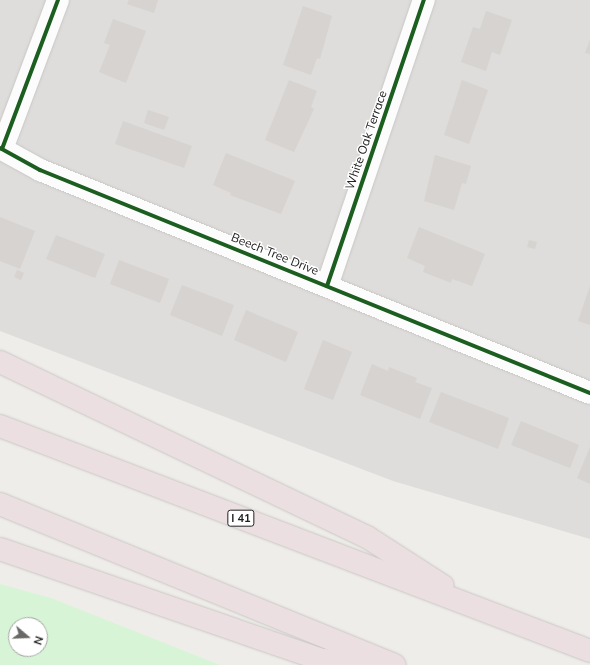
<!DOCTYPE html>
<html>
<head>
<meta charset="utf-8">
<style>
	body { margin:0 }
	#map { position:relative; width:590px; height:665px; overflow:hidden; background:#efede9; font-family:Mulish,sans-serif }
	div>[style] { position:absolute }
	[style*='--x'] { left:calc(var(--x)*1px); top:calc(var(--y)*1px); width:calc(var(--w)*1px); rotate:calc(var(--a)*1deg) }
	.residential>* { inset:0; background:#dedddb }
	.park>* { inset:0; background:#d7f5d6 }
	.building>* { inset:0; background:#d6d3d0 }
	.roads { filter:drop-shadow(0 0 1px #c8c7c5) drop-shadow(0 0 1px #c8c7c5) }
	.street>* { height:22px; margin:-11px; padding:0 11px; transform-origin:11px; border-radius:11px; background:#fdfcfc }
	.highway>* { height:22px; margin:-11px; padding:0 11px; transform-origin:11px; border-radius:11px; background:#ecdfe1 }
	.cycleway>* { height:4px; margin:-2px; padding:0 2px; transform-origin:2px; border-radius:2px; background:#1b5e20 }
	span { translate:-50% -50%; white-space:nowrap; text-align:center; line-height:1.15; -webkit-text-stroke:3px #fff; paint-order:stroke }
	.shield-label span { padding:1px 3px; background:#fff; border:1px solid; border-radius:3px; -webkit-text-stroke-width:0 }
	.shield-label { font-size:11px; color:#212121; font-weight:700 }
	.street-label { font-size:12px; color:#212121 }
	.north { position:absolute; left:8px; top:617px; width:40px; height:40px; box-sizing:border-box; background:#fff; border:1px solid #a6a6a6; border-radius:50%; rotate:109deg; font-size:11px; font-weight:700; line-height:16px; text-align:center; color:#212121 }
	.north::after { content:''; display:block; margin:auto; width:14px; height:18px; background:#696867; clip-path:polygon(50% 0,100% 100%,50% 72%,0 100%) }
</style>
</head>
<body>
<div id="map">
	<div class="residential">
		<i style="clip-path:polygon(0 0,590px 0,590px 539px,393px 481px,0 331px)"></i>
	</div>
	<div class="park">
		<i style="clip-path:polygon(evenodd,0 584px,51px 598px,220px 665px,0 665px,0 584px,16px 625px,40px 625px,40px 649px,16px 649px,16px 625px)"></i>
	</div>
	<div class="building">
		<i style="clip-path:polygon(129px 0,158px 0,154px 13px,127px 4px)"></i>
		<i style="clip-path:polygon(303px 6px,332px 16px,320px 59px,317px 58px,311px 75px,283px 65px)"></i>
		<i style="clip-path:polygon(486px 11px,512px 20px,500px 55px,492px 52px,486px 71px,461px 62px,473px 27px,480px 29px)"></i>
		<i style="clip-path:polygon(113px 19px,146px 31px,126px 83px,99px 72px,110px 45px,104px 43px)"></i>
		<i style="clip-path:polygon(590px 40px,590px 54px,585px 53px)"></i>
		<i style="clip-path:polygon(289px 80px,317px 91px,311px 107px,314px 109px,294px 152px,265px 140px)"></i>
		<i style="clip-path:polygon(462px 80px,488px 90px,469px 144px,444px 135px)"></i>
		<i style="clip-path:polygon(148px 110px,169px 117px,164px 130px,144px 123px)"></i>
		<i style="clip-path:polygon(123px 121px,192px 146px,184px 168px,115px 144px)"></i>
		<i style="clip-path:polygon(226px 153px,295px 181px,281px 214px,230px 195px,231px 193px,213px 185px)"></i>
		<i style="clip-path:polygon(435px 155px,471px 166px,466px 184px,462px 183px,454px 210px,424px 201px)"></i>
		<i style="clip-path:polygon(0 217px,35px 231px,20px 269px,0 261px)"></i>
		<i style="clip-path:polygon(419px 227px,485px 254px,472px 286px,452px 279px,451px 283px,423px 272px,425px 266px,407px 258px)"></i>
		<i style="clip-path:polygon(56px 235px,105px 254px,95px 278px,46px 259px)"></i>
		<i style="clip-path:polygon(529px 240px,537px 242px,535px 249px,527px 247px)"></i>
		<i style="clip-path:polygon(119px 260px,169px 279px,160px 303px,110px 284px)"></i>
		<i style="clip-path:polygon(17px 270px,24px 273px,21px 280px,14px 277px)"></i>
		<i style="clip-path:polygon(182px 285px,234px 305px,222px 336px,170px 315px)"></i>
		<i style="clip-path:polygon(590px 286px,590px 325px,578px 321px)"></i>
		<i style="clip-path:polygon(246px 310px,298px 332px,286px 362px,234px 340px)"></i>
		<i style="clip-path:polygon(323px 340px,352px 352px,333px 400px,304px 389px)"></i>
		<i style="clip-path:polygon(372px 364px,388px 371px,389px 367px,417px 378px,415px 382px,432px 388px,420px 419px,360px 395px)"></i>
		<i style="clip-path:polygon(441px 392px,509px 418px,498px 449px,429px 422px)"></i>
		<i style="clip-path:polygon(521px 421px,579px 445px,570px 468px,511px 445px)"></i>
		<i style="clip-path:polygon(590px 447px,590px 484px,577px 478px)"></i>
	</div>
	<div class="roads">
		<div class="street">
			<i style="--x:0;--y:148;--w:46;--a:28.8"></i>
			<i style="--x:40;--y:170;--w:593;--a:22.07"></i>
			<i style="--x:2;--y:149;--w:159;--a:-69.4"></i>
			<i style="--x:327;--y:286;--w:302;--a:-71.3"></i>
		</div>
		<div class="highway">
			<i style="--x:0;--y:362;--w:407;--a:25.5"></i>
			<i style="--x:367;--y:537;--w:90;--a:32.8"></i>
			<i style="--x:0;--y:426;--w:631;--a:20.87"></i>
			<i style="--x:0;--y:504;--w:426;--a:22.2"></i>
			<i style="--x:0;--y:549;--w:342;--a:19"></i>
			<i style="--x:323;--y:660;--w:35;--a:8"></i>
		</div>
	</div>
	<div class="cycleway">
		<i style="--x:0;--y:148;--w:46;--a:28.8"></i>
		<i style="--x:40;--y:170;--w:593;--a:22.07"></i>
		<i style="--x:2;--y:149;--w:159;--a:-69.4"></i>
		<i style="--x:327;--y:286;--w:302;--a:-71.3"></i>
	</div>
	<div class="shield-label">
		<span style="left:241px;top:518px">I 41</span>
	</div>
	<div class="street-label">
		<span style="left:366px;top:140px;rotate:-71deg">White Oak Terrace</span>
		<span style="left:275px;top:254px;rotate:22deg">Beech Tree Drive</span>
	</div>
	<div class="north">N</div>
</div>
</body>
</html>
